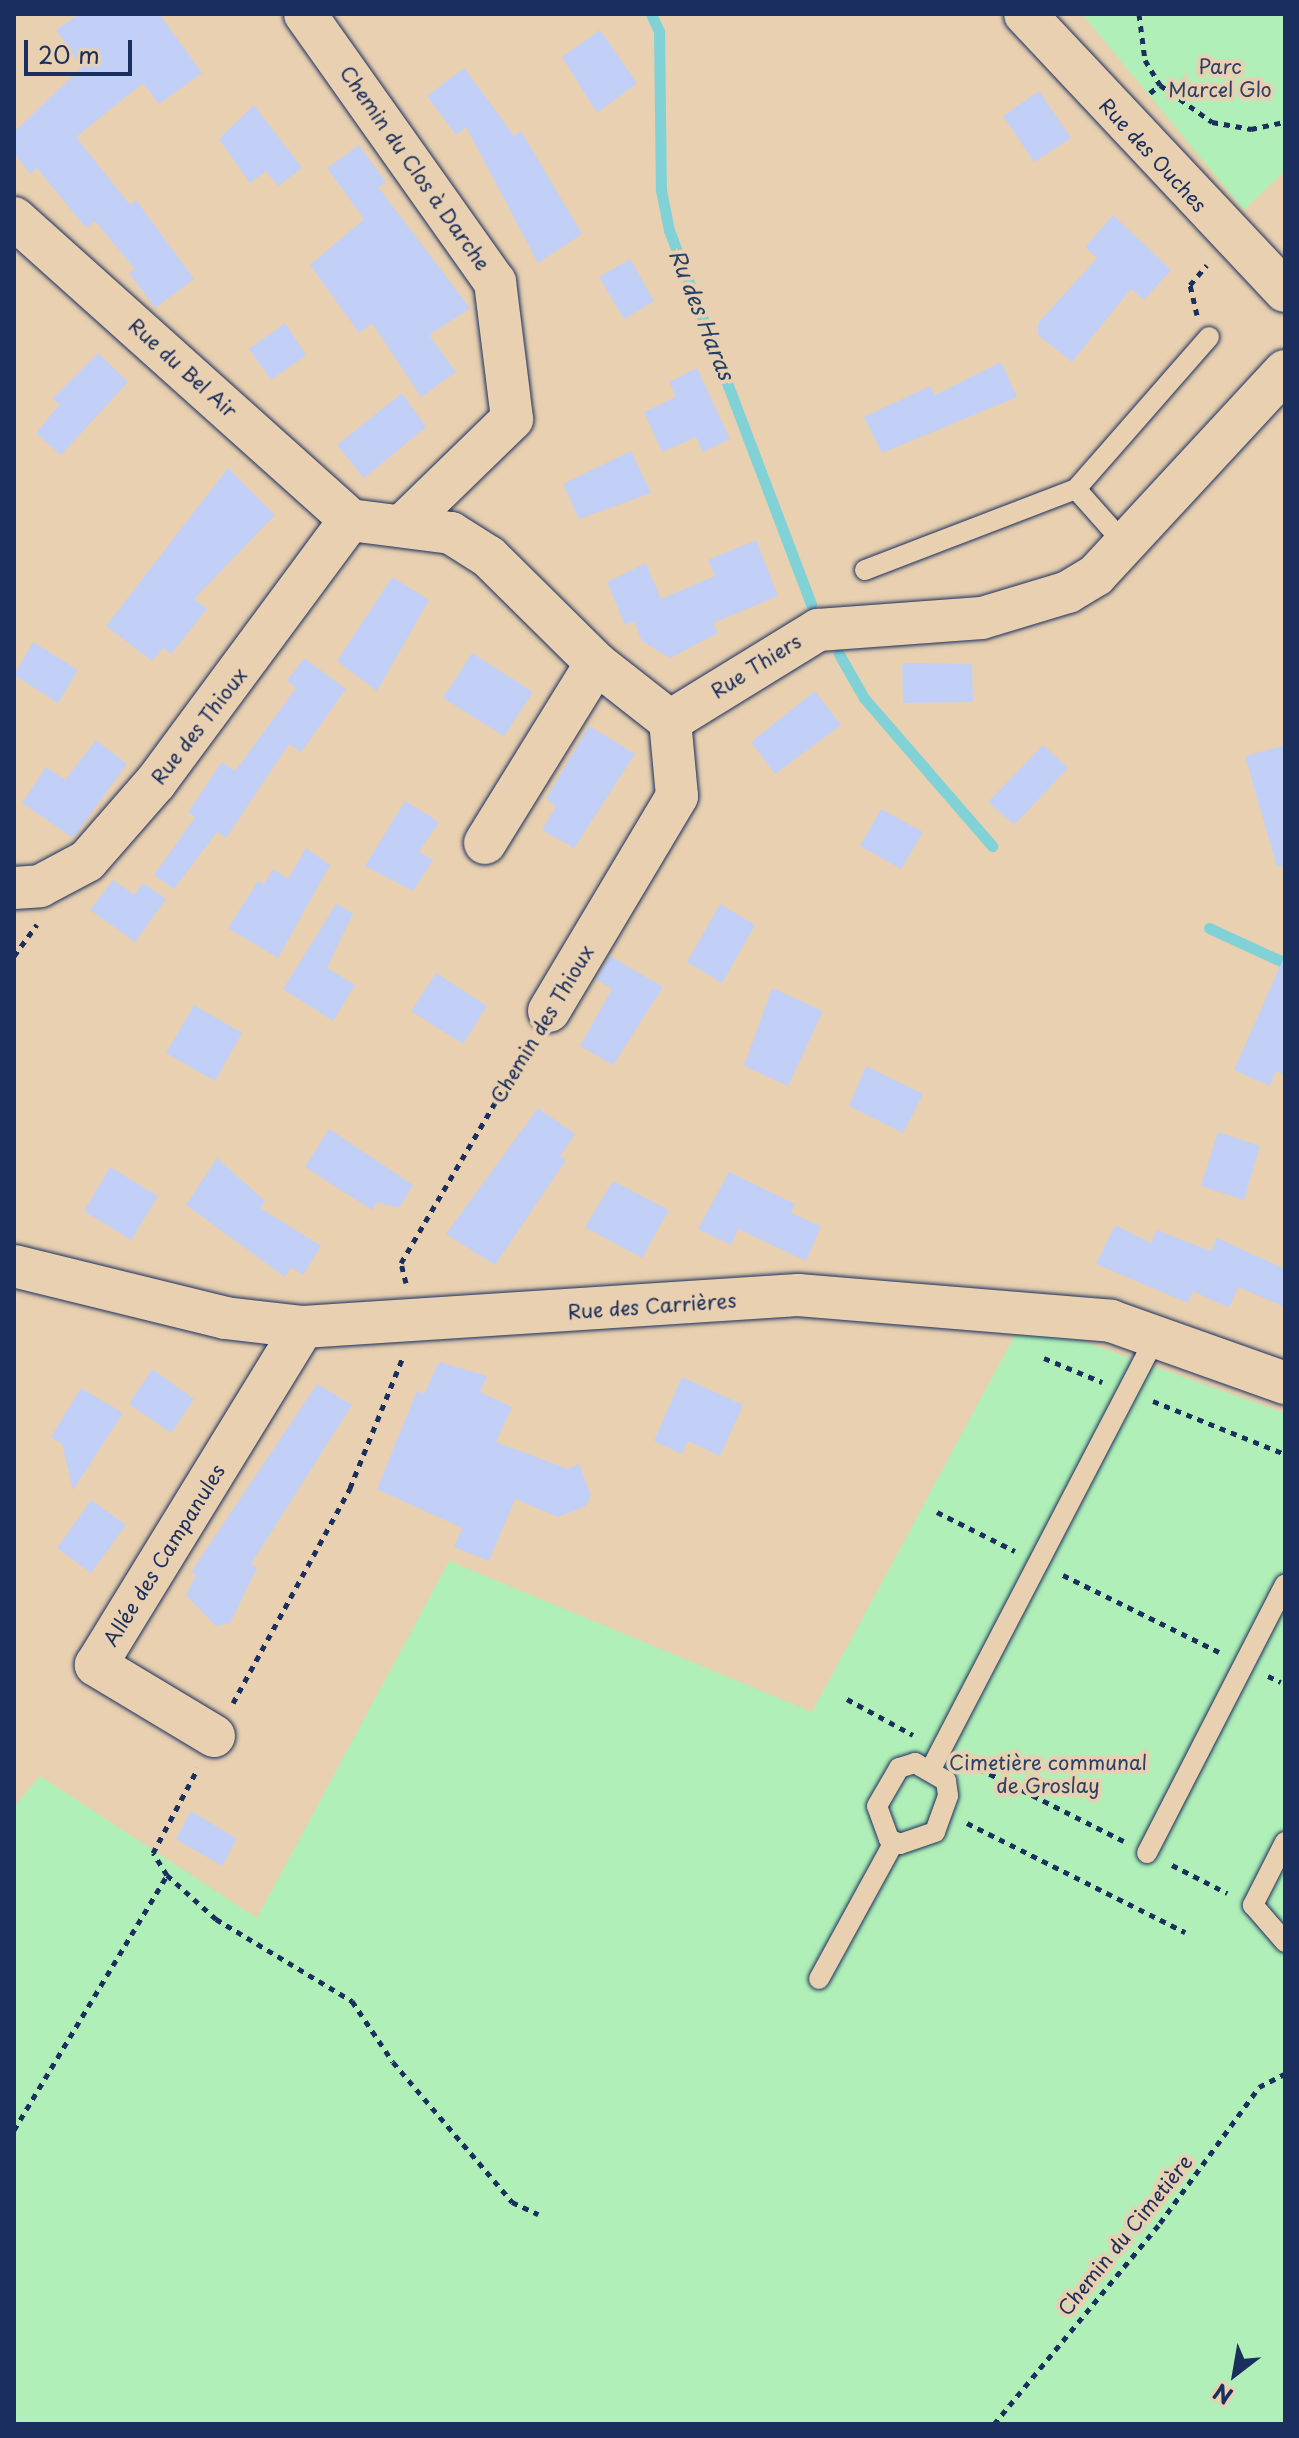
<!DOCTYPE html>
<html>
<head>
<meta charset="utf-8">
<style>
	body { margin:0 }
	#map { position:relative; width:1299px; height:2438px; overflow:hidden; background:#e8d0b0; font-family:"Playpen Sans",sans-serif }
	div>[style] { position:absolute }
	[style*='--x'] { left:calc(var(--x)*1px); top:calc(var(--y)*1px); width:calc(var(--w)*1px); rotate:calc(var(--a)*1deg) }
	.green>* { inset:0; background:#b0f0b8 }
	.stream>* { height:11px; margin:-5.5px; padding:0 5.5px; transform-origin:5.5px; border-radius:5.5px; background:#81d2d7 }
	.building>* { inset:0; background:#c2d0f7 }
	.path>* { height:5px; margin-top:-2.5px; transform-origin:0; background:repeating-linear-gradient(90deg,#1b2f5e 0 6px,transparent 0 12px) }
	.roads { filter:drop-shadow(0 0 2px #1b2f5e) drop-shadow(0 0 2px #1b2f5e) }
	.service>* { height:20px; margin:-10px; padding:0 10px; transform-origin:10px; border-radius:10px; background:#e8d0b0 }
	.minor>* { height:42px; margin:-21px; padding:0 21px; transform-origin:21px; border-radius:21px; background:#e8d0b0 }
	span { translate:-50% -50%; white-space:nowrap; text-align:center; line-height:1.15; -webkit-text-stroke:8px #e8d0b0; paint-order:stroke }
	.park-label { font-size:20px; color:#2a4267 }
	.street-label { font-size:20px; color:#1b2f5e }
	.water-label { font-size:22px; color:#253f6a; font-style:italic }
	.frame { position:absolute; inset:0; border:16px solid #1b2f5e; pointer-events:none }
	.north { position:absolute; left:1195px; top:2334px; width:80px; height:80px; -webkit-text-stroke:6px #e8d0b0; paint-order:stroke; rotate:211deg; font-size:22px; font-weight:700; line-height:32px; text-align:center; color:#1b2f5e }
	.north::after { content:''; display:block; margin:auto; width:28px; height:36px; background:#1b2f5e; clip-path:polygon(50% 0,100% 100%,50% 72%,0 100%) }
	.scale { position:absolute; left:24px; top:40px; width:108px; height:36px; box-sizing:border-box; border:4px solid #1b2f5e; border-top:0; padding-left:10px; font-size:24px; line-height:28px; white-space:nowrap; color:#1b2f5e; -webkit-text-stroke:6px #e8d0b0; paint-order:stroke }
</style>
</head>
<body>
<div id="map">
	<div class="green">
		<i style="clip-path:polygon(1082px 14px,1285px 14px,1285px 171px,1244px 210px)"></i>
		<i style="clip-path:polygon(1023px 1320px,1285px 1413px,1285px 2424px,14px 2424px,14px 1807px,40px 1776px,257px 1918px,449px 1561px,812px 1712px)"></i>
	</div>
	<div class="stream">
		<i style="--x:651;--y:14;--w:19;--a:65"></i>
		<i style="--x:659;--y:31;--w:159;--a:89.3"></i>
		<i style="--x:661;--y:190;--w:41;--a:78.7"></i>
		<i style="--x:669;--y:230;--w:400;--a:69.2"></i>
		<i style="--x:839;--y:654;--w:51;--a:60.4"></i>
		<i style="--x:864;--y:698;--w:196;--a:49.1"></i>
		<i style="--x:1209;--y:928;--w:84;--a:24.7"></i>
	</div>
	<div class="building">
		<i style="clip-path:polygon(79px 14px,159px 14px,202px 73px,159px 104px,143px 83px,76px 137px,130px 205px,136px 200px,194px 279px,155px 308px,129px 273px,135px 269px,95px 221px,86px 228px,37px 168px,30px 174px,14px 153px,14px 132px,82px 67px,56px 30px)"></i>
		<i style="clip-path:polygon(600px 30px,637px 83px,597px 113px,562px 57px)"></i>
		<i style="clip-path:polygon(464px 68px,514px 136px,521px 131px,582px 234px,538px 263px,466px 127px,456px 135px,427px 96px)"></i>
		<i style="clip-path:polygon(1039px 91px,1071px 138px,1034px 162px,1003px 116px)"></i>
		<i style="clip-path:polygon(254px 105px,302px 168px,278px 186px,266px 171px,250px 183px,219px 139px)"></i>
		<i style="clip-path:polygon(359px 145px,386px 182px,378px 187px,470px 308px,429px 335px,456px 372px,421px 397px,372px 323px,359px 333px,310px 265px,364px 219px,327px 168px)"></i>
		<i style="clip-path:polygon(1113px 215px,1171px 270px,1144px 300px,1131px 289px,1072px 362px,1038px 335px,1038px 323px,1097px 258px,1085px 247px)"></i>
		<i style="clip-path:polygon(630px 259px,654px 301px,624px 319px,599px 277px)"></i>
		<i style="clip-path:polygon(285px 323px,306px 355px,271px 380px,249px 349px)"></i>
		<i style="clip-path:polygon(98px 353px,128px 382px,61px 455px,36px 433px,60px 404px,52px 399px)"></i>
		<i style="clip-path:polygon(1001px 362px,1017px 397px,882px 453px,864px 417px,930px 386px,935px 395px)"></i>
		<i style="clip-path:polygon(697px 368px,730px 439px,703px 452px,696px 437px,662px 452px,644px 412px,676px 397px,669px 382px)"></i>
		<i style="clip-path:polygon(402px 393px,426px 427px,364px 478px,337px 445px)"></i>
		<i style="clip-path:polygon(631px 451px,651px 493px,579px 519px,563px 484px)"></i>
		<i style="clip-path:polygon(228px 468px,275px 515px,194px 599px,207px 609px,171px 654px,163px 648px,152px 661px,106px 626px)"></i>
		<i style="clip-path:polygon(756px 540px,778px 596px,713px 623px,718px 633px,670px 658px,642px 641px,634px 621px,625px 625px,607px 582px,646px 563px,661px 599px,715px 576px,708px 560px)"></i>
		<i style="clip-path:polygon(392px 577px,429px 600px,377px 691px,337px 661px)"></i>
		<i style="clip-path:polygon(33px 642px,78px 670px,58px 703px,14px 675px)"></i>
		<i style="clip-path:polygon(472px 653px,533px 692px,504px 736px,443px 698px)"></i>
		<i style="clip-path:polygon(304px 658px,346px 689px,301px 752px,289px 744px,226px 838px,217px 832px,174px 889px,154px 875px,195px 817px,188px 812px,222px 762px,235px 771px,296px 688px,287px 681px)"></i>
		<i style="clip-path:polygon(902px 663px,972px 664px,973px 702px,903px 703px)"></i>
		<i style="clip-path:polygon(815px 691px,841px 725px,775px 774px,751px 742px)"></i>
		<i style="clip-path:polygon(589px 726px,635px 754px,574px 848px,542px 830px,556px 806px,546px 799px)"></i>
		<i style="clip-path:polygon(96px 740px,127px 764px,73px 838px,22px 803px,46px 767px,65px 780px)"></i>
		<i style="clip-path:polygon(1043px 745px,1068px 768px,1014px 825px,988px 802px)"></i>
		<i style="clip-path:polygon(1285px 745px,1285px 866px,1277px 867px,1245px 756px)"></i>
		<i style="clip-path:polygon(405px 801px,439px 822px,419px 852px,433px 860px,413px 891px,365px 866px)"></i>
		<i style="clip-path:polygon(881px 809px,923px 832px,901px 869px,860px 846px)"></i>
		<i style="clip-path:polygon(306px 848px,330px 865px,278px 958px,228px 928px,258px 881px,264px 884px,273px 869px,288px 879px)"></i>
		<i style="clip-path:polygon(113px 880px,134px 895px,143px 883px,166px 899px,135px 942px,90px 910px)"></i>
		<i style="clip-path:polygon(336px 904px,353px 913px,327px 968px,355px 985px,333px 1021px,283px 989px)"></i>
		<i style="clip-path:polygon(720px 904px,755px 925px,722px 983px,687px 962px)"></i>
		<i style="clip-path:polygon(1285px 955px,1285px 1075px,1276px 1071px,1270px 1086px,1234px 1070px)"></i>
		<i style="clip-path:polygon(610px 956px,663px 987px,613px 1065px,580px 1046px,612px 989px,596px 979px)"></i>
		<i style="clip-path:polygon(436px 973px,487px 1006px,463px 1044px,411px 1011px)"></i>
		<i style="clip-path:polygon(772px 988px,823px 1011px,788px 1086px,744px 1066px)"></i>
		<i style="clip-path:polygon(194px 1005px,242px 1033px,215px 1081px,166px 1053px)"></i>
		<i style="clip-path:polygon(866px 1066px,923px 1094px,903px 1133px,849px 1106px)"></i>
		<i style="clip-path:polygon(538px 1108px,575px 1134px,560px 1156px,566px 1160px,495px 1265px,446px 1234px)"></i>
		<i style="clip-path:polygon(329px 1129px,413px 1185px,399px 1208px,377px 1202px,372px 1210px,305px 1167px)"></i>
		<i style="clip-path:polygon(1218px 1132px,1260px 1146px,1244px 1200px,1201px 1186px)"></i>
		<i style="clip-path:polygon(217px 1158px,265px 1201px,260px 1208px,321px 1246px,303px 1275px,291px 1267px,285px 1277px,186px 1205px)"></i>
		<i style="clip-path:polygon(110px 1167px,158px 1196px,131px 1240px,84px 1211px)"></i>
		<i style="clip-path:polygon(729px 1172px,795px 1204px,791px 1213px,821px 1226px,806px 1261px,738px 1229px,731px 1245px,698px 1229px)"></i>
		<i style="clip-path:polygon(613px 1181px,669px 1210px,642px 1258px,585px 1227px)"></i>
		<i style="clip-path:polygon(1115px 1225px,1151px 1243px,1156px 1230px,1211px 1251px,1217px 1238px,1285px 1269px,1285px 1307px,1238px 1287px,1229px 1308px,1193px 1291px,1188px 1303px,1096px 1264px)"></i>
		<i style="clip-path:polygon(439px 1362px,487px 1376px,480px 1392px,512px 1407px,496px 1442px,568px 1469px,579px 1464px,591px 1495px,586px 1506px,558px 1517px,515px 1499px,489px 1561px,454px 1547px,462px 1528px,377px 1489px,417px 1391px,424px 1394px)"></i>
		<i style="clip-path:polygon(152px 1369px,194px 1399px,171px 1433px,129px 1404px)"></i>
		<i style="clip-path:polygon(682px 1377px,743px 1405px,720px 1456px,688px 1441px,682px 1454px,654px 1441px)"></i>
		<i style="clip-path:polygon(317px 1384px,352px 1405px,251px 1564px,257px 1568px,230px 1623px,216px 1626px,186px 1595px,196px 1575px,191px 1572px)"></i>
		<i style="clip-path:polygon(81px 1388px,123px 1413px,73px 1490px,62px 1444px,51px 1437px)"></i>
		<i style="clip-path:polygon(91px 1500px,126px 1525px,91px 1573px,57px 1548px)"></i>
		<i style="clip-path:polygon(191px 1811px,237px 1839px,222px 1866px,176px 1839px)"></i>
	</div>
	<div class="path">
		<i style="--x:1139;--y:14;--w:46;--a:82.6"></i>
		<i style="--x:1145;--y:60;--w:29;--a:59"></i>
		<i style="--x:1150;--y:93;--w:13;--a:-39"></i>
		<i style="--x:1160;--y:85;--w:64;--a:35.4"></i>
		<i style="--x:1212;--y:122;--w:40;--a:10"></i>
		<i style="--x:1251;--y:129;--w:35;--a:-12"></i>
		<i style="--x:1197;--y:315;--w:31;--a:-103"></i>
		<i style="--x:1190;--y:285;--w:26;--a:-50"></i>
		<i style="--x:14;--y:956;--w:39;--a:-54"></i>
		<i style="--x:406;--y:1283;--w:21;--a:-104"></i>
		<i style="--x:401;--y:1263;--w:257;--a:-59.6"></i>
		<i style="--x:1044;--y:1358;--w:63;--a:22.5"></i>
		<i style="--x:1153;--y:1401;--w:142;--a:21.9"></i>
		<i style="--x:937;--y:1512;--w:87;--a:26.6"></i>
		<i style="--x:1063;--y:1575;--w:174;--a:26.3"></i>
		<i style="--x:1268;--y:1676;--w:14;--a:25"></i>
		<i style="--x:847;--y:1699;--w:75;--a:28.6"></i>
		<i style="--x:233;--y:1703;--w:245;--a:-61.4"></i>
		<i style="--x:350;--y:1488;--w:141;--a:-68"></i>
		<i style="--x:968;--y:1763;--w:174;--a:26.6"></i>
		<i style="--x:967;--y:1823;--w:244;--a:26.6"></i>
		<i style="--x:1172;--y:1865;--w:62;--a:27"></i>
		<i style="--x:167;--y:1875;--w:66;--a:41.9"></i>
		<i style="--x:216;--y:1919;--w:159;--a:31.1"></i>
		<i style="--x:352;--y:2001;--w:73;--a:56.1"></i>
		<i style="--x:393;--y:2062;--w:184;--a:49.6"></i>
		<i style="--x:512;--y:2202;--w:29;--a:25"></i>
		<i style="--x:14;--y:2130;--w:297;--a:-59"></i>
		<i style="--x:167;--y:1875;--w:26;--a:-122"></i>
		<i style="--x:153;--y:1853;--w:96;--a:-62.1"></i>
		<i style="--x:994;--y:2424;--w:261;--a:-50.4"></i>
		<i style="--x:1160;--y:2223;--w:168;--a:-53.9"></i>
		<i style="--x:1259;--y:2087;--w:29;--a:-27"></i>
	</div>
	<div class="roads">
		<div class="service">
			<i style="--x:1076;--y:489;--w:202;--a:-48.8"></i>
			<i style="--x:865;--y:570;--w:226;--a:-21"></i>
			<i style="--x:1076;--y:489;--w:71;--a:48.4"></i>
			<i style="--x:915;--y:1763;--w:36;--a:30"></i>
			<i style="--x:946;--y:1781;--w:15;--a:82"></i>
			<i style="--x:948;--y:1796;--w:38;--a:110"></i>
			<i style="--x:935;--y:1832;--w:37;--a:161"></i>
			<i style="--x:900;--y:1844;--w:12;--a:-156"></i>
			<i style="--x:889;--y:1839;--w:35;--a:-110"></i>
			<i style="--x:877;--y:1806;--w:44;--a:-59.9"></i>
			<i style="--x:899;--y:1768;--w:17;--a:-17"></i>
			<i style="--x:932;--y:1767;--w:485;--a:-62.5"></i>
			<i style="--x:1285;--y:1842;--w:71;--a:116.9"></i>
			<i style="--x:1253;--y:1905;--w:49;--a:49.1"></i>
			<i style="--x:1147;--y:1853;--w:302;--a:-62.8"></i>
			<i style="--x:819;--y:1979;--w:156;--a:-61.3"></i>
		</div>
		<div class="minor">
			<i style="--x:305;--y:14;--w:329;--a:54.7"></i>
			<i style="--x:495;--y:282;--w:138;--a:82.9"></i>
			<i style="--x:512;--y:419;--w:152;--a:135.8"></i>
			<i style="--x:1025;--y:14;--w:380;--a:46.8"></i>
			<i style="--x:14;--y:218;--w:452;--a:41.9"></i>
			<i style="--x:350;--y:520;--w:102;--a:7.3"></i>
			<i style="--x:451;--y:533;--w:45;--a:32.3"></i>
			<i style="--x:489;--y:557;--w:151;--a:44.7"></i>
			<i style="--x:596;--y:663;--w:94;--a:38.1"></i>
			<i style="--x:670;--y:721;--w:174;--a:-31.6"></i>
			<i style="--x:818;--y:630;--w:164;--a:-4.2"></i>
			<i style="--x:982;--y:618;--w:90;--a:-16.8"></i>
			<i style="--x:1068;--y:592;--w:33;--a:-31"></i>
			<i style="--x:1096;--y:575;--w:278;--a:-47.2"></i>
			<i style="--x:485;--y:843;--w:211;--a:-58.3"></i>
			<i style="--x:14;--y:888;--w:26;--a:-4"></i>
			<i style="--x:40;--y:886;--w:53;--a:-28"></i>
			<i style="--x:87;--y:861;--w:105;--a:-48.9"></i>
			<i style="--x:156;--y:782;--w:326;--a:-53.5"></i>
			<i style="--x:549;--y:1011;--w:250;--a:-59.2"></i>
			<i style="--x:677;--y:796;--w:75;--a:-95.3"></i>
			<i style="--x:14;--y:1266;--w:217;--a:13.8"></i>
			<i style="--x:225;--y:1318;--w:79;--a:6.6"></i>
			<i style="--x:303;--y:1327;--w:496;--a:-3.7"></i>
			<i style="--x:798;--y:1295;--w:314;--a:4.7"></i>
			<i style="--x:1111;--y:1321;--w:185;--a:19.6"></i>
			<i style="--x:214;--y:1736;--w:138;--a:-149"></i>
			<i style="--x:96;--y:1665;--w:396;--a:-58.5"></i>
		</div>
	</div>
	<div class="park-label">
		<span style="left:1220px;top:78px">Parc<br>Marcel Glo</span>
		<span style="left:1048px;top:1774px">Cimetière communal<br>de Groslay</span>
	</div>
	<div class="street-label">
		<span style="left:1153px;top:155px;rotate:47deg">Rue des Ouches</span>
		<span style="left:415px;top:168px;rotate:55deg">Chemin du Clos à Darche</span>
		<span style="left:183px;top:368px;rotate:42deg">Rue du Bel Air</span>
		<span style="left:756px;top:666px;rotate:-32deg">Rue Thiers</span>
		<span style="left:199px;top:726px;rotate:-52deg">Rue des Thioux</span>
		<span style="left:542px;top:1024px;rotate:-59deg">Chemin des Thioux</span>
		<span style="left:652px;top:1306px;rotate:-4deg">Rue des Carrières</span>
		<span style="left:164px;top:1555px;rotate:-58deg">Allée des Campanules</span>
		<span style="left:1125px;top:2235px;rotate:-51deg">Chemin du Cimetière</span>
	</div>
	<div class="water-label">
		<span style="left:703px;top:314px;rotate:68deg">Ru des Haras</span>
	</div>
	<div class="frame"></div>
	<div class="north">N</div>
	<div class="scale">20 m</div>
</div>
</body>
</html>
